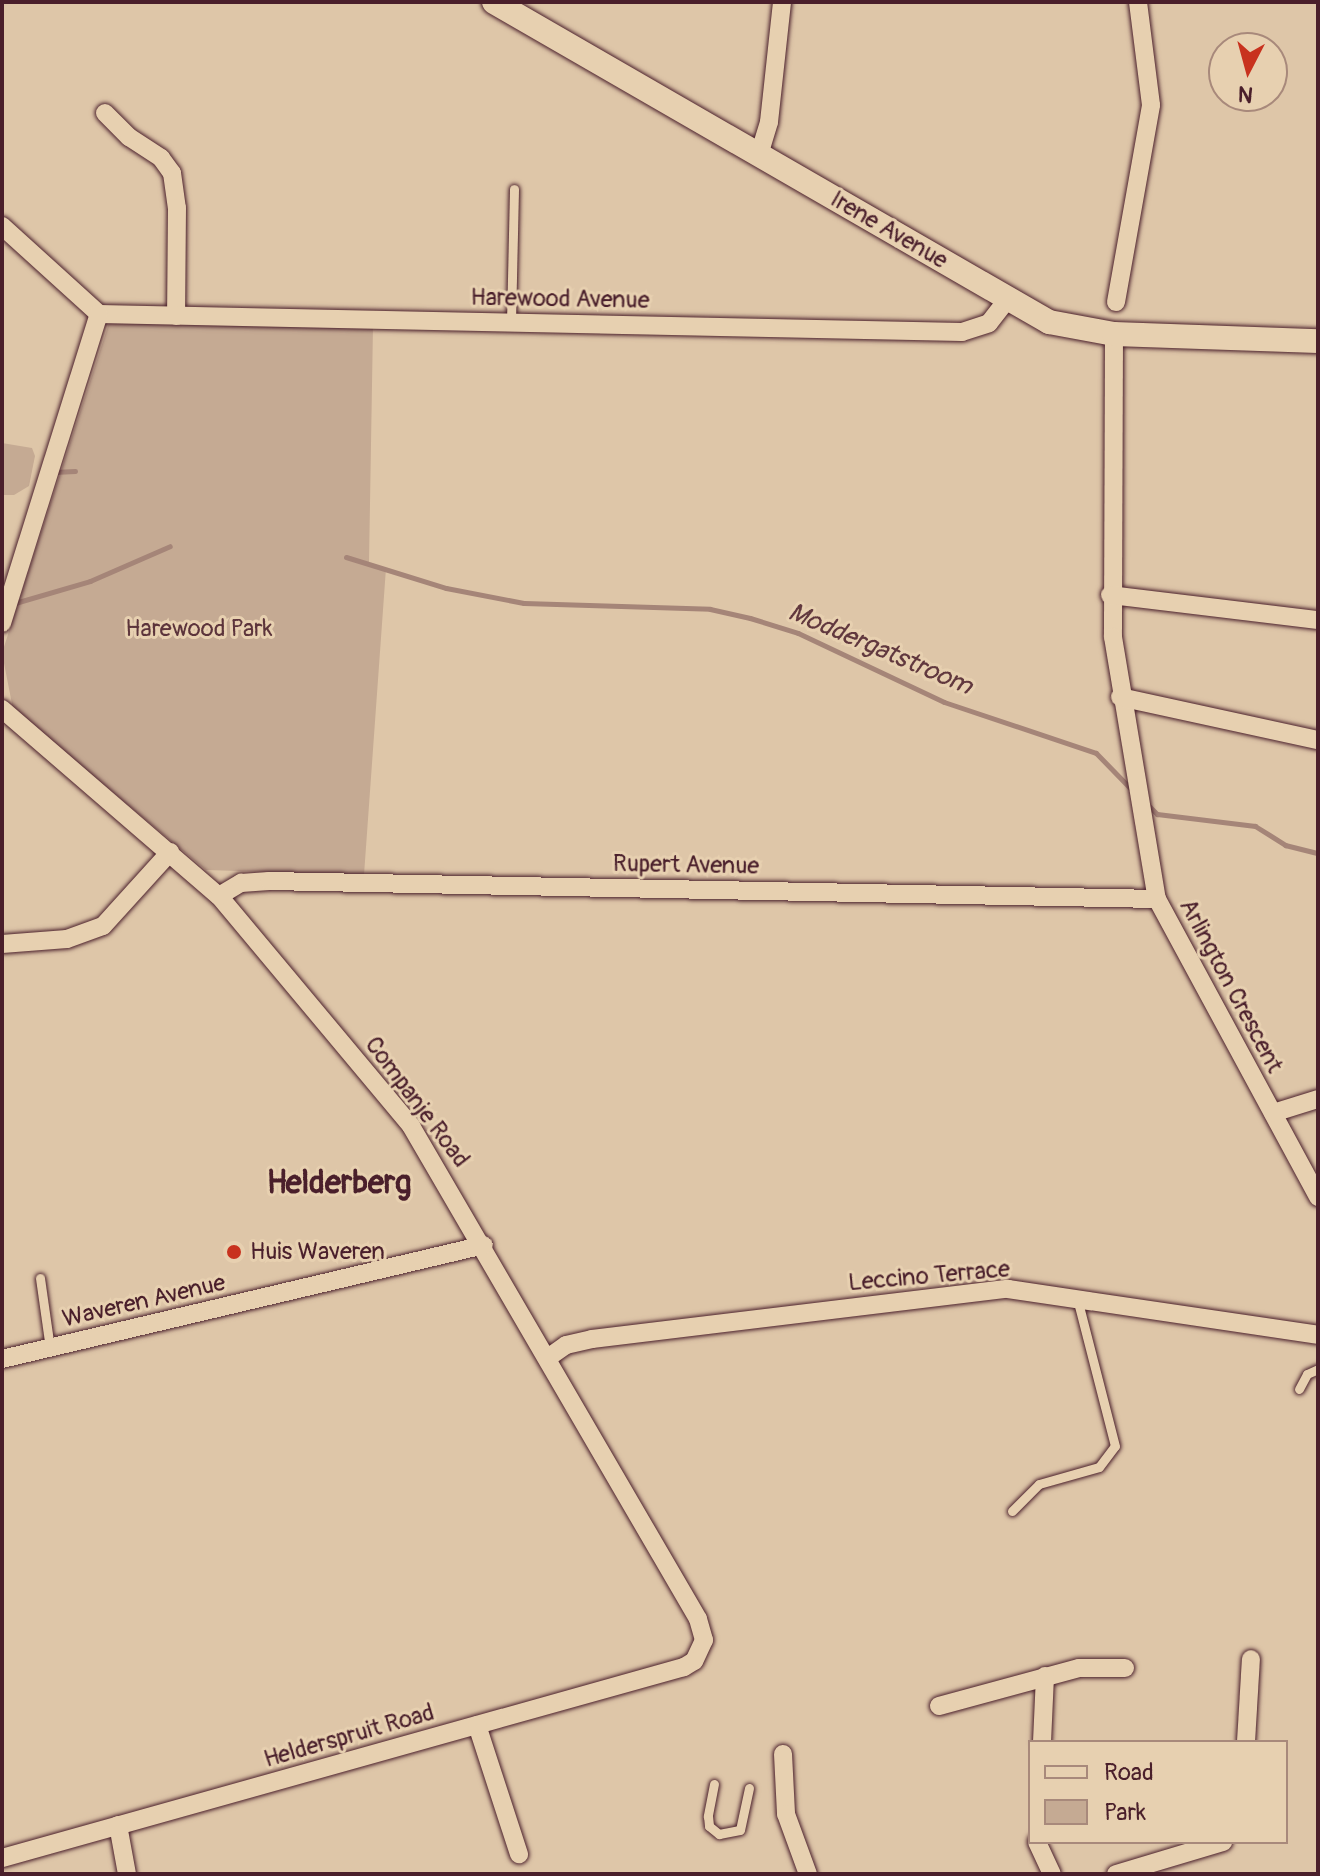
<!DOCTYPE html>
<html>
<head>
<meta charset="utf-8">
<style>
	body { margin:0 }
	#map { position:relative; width:1320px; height:1876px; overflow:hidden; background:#dec6a8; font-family:Pangolin,sans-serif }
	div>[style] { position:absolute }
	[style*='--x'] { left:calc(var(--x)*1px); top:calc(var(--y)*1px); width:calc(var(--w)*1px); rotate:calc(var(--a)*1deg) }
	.green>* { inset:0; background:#c5aa93 }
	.stream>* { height:5px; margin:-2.5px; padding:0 2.5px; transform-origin:2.5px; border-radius:2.5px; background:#a58578 }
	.roads { filter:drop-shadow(0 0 2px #4a1f2b) drop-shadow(0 0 2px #4a1f2b) }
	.lane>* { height:9px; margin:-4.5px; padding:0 4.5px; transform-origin:4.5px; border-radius:4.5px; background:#e7d0b0 }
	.street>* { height:18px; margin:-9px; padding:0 9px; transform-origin:9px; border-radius:9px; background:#e7d0b0 }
	.secondary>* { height:24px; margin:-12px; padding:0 12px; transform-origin:12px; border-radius:12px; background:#e7d0b0 }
	.dots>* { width:22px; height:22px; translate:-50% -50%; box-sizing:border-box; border:4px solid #e7d0b0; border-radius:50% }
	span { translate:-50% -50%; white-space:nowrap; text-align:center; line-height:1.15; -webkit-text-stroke:6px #e7d0b0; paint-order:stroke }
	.street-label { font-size:24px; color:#4a1f2b }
	.park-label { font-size:24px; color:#5c343b }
	.poi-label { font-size:24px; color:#4a1f2b }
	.left { translate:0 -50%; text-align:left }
	.water-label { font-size:26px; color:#61383e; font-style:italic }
	.district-label { font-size:32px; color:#4a1f2b; font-weight:700 }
	.frame { position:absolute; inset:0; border:4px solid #4a1f2b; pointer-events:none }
	.legend { position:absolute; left:1028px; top:1740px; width:260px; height:104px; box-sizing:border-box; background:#e7d0b0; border:2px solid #a8897b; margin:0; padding:10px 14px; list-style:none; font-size:24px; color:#4a1f2b }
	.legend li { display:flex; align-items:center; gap:16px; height:40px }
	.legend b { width:40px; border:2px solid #a8897b }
	.north { position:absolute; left:1208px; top:32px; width:80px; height:80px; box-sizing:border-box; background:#e7d0b0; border:2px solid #a8897b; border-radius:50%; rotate:186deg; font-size:22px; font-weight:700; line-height:32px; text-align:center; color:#4a1f2b }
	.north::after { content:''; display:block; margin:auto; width:28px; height:36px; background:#c8321e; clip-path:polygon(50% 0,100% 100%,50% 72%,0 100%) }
</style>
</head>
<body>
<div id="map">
	<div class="green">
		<i style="clip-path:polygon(109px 323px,373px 326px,369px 563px,386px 568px,364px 875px,206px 870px,13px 709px,2px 653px)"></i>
		<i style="clip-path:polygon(2px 443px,32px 448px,35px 456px,29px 486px,14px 495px,2px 495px)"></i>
	</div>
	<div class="stream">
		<i style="--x:54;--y:472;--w:21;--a:-3"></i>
		<i style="--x:346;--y:557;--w:105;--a:17.2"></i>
		<i style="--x:446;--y:588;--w:79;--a:10.9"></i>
		<i style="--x:524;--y:603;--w:186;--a:1.8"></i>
		<i style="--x:710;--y:609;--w:41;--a:12.7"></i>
		<i style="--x:750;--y:618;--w:50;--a:17.4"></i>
		<i style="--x:798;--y:633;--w:161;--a:25.3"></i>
		<i style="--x:944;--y:702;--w:160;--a:18.5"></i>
		<i style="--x:1096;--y:753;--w:52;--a:45.8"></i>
		<i style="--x:15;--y:603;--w:78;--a:-16.3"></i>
		<i style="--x:90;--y:581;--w:87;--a:-23.6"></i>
		<i style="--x:1148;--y:805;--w:13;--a:45"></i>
		<i style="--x:1157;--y:814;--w:99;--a:7"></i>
		<i style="--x:1255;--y:826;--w:36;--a:32"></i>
		<i style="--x:1285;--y:845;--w:34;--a:14"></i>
	</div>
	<div class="roads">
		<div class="lane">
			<i style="--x:511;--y:322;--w:133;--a:-88.7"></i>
			<i style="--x:40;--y:1278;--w:71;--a:81.9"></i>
			<i style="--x:1299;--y:1389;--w:17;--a:-62"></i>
			<i style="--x:1307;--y:1374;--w:12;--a:-24"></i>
			<i style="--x:1012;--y:1511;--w:38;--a:-45"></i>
			<i style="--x:1039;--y:1484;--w:62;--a:-15.8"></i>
			<i style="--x:1099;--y:1467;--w:26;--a:-53"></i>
			<i style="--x:1115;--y:1446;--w:153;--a:-104.4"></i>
			<i style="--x:714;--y:1784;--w:33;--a:101"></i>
			<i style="--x:708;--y:1816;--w:10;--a:84"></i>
			<i style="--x:709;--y:1826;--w:13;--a:39"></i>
			<i style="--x:719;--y:1834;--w:21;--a:-11"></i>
			<i style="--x:740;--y:1830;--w:43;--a:-77.9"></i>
		</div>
		<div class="street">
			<i style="--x:105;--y:113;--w:34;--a:45"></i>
			<i style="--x:129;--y:137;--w:38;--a:33"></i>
			<i style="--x:161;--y:158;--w:19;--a:54"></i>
			<i style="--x:172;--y:173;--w:35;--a:82"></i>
			<i style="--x:177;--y:208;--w:108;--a:90.5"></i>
			<i style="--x:759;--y:155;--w:34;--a:-73"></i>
			<i style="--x:769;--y:122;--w:121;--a:-83.8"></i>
			<i style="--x:2;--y:226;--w:131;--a:42.2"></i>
			<i style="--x:1116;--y:302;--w:200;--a:-79.9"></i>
			<i style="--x:1151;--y:105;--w:104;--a:-97.2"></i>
			<i style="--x:99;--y:314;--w:863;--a:1.19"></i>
			<i style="--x:962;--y:332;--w:28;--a:-18"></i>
			<i style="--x:989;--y:323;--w:31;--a:-52"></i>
			<i style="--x:1114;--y:334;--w:303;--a:90.2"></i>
			<i style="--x:1113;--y:637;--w:266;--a:80.5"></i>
			<i style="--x:1157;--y:899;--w:339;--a:61.6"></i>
			<i style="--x:1110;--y:595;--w:209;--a:6.9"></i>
			<i style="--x:2;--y:623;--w:324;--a:-72.6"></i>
			<i style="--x:1120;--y:697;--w:203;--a:12.3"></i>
			<i style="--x:2;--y:709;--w:286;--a:40.8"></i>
			<i style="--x:219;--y:896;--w:300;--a:50.1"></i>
			<i style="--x:411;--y:1126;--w:570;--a:59.79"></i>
			<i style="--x:698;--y:1619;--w:22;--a:74"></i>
			<i style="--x:704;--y:1640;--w:23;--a:115"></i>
			<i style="--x:694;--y:1661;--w:12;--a:149"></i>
			<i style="--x:684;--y:1667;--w:708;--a:164.35"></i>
			<i style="--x:219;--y:896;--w:26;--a:-31"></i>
			<i style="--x:241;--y:883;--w:28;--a:-4"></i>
			<i style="--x:269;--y:881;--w:888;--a:1.16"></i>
			<i style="--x:2;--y:944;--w:65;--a:-4.4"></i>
			<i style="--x:67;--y:939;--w:38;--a:-20"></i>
			<i style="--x:103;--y:926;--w:100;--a:-47.8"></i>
			<i style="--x:1273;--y:1113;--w:47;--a:-17.3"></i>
			<i style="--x:549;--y:1357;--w:21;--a:-35"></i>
			<i style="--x:566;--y:1345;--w:27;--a:-13"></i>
			<i style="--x:592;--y:1339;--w:419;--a:-6.9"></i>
			<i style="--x:1008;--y:1289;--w:313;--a:8.4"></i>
			<i style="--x:2;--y:1359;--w:495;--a:-13.3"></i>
			<i style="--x:939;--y:1706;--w:145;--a:-15.2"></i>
			<i style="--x:1079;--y:1668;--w:46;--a:0"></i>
			<i style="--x:477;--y:1725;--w:136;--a:72"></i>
			<i style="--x:1042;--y:1742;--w:66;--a:-87.4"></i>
			<i style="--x:1246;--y:1742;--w:83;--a:-86.6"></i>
			<i style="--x:783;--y:1754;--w:60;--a:87.1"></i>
			<i style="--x:786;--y:1814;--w:64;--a:69.9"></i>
			<i style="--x:118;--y:1825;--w:50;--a:79.6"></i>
			<i style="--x:1037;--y:1842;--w:35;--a:65"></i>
			<i style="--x:1116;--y:1874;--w:112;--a:-16.7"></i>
		</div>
		<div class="secondary">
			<i style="--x:494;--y:2;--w:641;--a:29.97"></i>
			<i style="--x:1049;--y:322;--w:66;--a:10.5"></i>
			<i style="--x:1114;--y:334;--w:204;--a:2"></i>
		</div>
	</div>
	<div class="dots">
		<i style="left:234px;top:1252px;background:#c8321e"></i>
	</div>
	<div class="street-label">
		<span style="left:889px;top:230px;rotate:30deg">Irene Avenue</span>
		<span style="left:560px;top:299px;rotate:1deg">Harewood Avenue</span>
		<span style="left:686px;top:865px;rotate:1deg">Rupert Avenue</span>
		<span style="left:1231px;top:986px;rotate:62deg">Arlington Crescent</span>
		<span style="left:417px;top:1102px;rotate:53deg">Companje Road</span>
		<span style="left:929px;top:1276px;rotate:-5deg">Leccino Terrace</span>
		<span style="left:144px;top:1301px;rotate:-13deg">Waveren Avenue</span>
		<span style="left:349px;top:1736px;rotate:-16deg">Helderspruit Road</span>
	</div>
	<div class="park-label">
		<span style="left:199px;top:629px">Harewood Park</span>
	</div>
	<div class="poi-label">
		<span class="left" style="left:250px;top:1252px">Huis Waveren</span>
	</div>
	<div class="water-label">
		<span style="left:880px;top:650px;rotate:23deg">Moddergatstroom</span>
	</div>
	<div class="district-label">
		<span style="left:339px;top:1183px">Helderberg</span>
	</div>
	<div class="frame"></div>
	<ul class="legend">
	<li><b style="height:10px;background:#e7d0b0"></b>Road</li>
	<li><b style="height:22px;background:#c5aa93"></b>Park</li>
	</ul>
	<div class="north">N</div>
</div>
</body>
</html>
